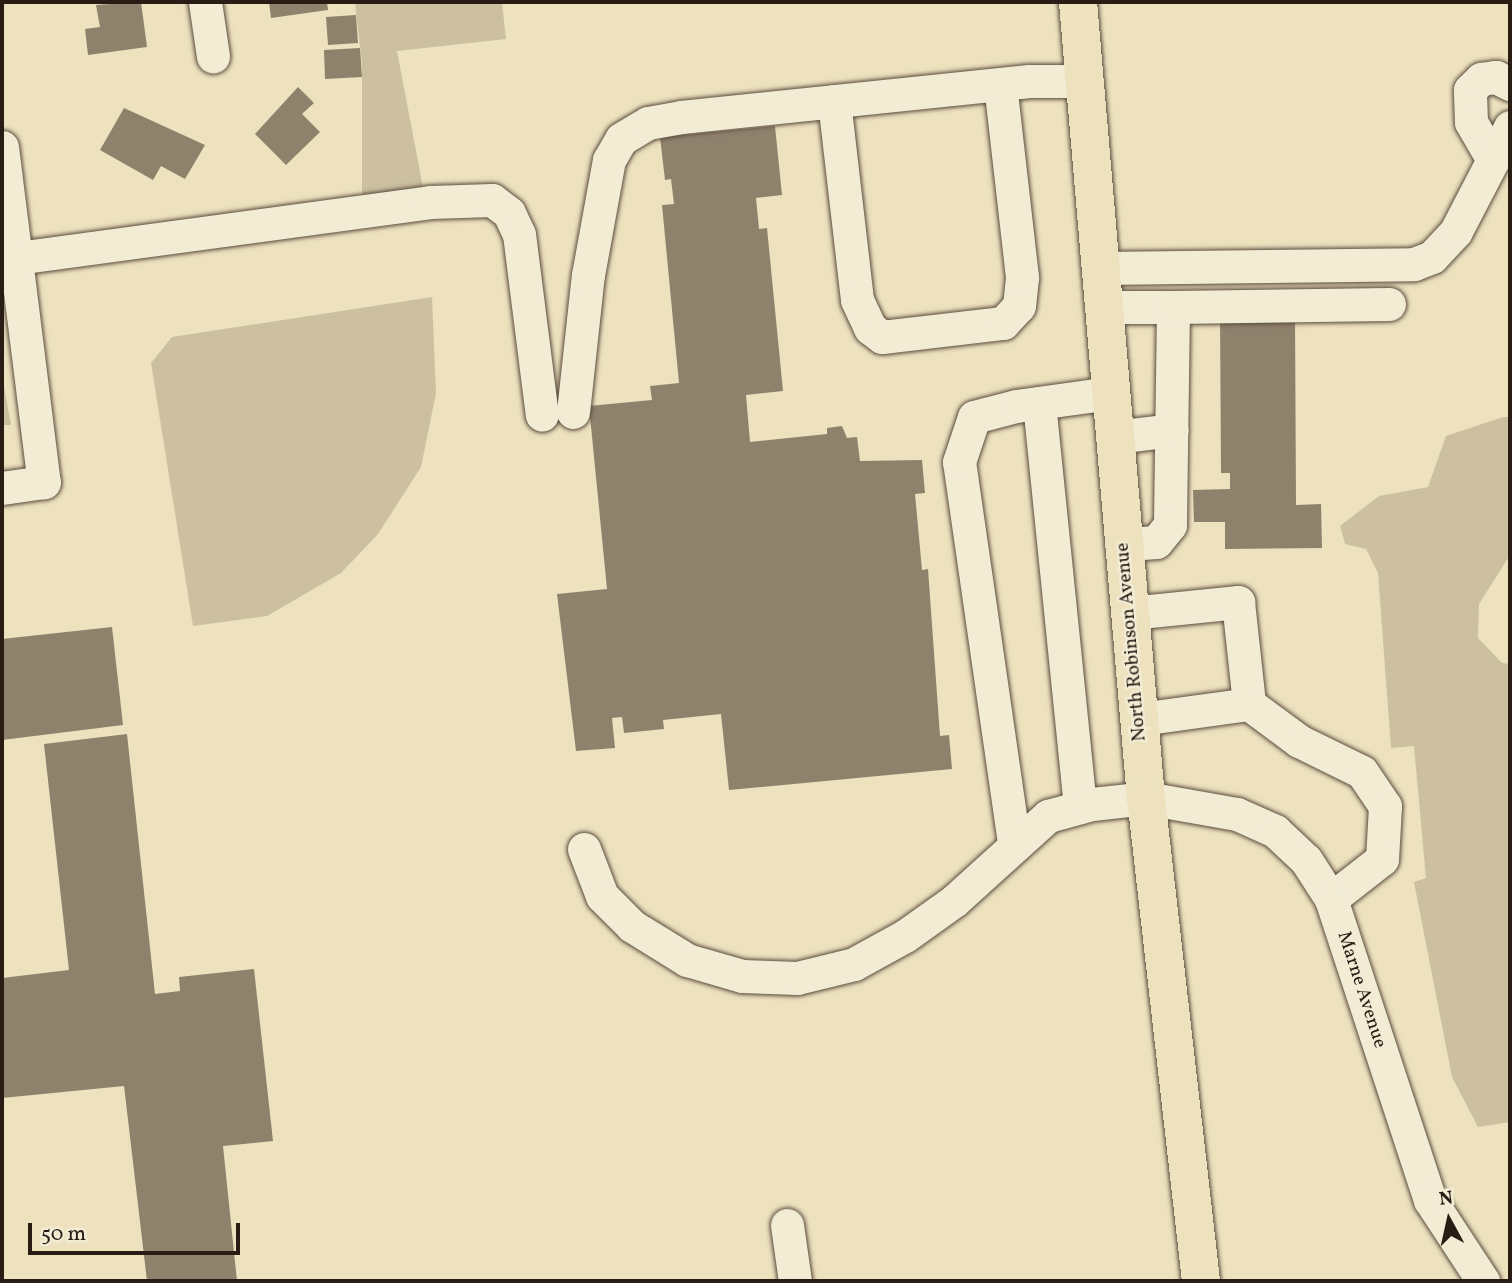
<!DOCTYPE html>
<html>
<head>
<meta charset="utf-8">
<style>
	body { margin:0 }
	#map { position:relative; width:1512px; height:1283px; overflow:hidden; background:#ede1be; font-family:Vollkorn,serif }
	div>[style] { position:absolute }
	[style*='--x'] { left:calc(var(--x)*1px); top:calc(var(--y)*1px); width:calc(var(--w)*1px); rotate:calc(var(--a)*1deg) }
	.green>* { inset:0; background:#ccc0a1 }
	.building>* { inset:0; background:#8f826d }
	.roads { filter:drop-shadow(0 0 2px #5a4d3f) drop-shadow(0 0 2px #5a4d3f) }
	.minor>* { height:33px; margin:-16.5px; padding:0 16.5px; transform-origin:16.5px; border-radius:16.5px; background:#f3ecd5 }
	.highway>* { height:38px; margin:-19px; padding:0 19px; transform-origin:19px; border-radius:19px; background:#ede1be }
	span { translate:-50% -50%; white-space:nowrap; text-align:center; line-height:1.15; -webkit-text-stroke:5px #f3ecd5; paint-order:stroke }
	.street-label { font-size:19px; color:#291c15 }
	.frame { position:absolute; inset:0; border:4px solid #291c15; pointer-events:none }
	.north { position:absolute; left:1414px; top:1185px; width:70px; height:70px; -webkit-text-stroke:5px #f3ecd5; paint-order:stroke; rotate:352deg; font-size:19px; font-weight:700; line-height:28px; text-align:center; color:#291c15 }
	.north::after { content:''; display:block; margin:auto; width:24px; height:32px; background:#291c15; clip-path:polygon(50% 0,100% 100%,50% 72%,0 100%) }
	.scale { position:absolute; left:28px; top:1223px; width:212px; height:32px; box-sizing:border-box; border:4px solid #291c15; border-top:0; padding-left:9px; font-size:21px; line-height:24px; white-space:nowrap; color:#291c15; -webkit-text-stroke:5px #f3ecd5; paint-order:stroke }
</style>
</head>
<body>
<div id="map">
	<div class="green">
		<i style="clip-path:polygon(355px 2px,502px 2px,506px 39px,397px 51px,424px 193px,362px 199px,362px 64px)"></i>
		<i style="clip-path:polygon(432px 297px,436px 393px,421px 467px,378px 534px,341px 573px,267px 616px,193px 626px,151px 363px,172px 337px)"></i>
		<i style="clip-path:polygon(2px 375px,11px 425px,2px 425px)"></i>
		<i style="clip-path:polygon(1503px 417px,1510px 417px,1510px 555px,1479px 604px,1478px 638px,1502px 663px,1510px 664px,1510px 1122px,1478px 1127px,1452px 1077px,1414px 882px,1426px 878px,1414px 746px,1391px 748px,1378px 573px,1366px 549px,1345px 544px,1340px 526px,1379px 496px,1428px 487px,1446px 436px)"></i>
	</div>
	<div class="building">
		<i style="clip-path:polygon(141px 2px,147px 47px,88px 55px,85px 29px,100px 27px,96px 5px)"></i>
		<i style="clip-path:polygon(269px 2px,327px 2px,328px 10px,271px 18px)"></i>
		<i style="clip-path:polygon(356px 15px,358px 43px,328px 45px,326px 17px)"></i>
		<i style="clip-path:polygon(360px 48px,362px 77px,325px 79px,324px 50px)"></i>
		<i style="clip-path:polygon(298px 87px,314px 103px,302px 114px,320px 132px,286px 165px,255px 134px)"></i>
		<i style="clip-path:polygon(124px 108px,205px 145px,185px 179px,161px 166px,153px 180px,100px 150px)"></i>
		<i style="clip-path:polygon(775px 126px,782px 195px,756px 198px,759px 229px,767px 228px,783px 391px,746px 395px,750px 442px,827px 434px,827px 428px,842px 426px,847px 438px,857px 437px,860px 461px,922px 460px,925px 493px,915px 494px,922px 570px,928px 569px,940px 736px,949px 735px,952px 769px,729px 790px,721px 714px,663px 720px,664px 729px,624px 733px,622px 717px,612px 718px,615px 748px,576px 751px,557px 594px,607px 589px,589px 406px,652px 400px,650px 386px,679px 383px,662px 205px,674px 204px,671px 179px,665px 180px,660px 137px)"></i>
		<i style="clip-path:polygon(1220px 314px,1295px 314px,1296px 505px,1321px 504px,1322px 548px,1225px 549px,1225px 522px,1194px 522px,1193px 490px,1230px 489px,1230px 473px,1221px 473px)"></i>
		<i style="clip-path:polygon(112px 627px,123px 725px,2px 740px,2px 639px)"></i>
		<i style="clip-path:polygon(127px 734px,155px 994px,180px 991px,179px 977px,254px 969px,273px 1141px,223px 1146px,237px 1281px,147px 1281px,124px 1086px,2px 1098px,2px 978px,69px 970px,44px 744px)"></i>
	</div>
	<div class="roads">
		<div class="minor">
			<i style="--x:205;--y:2;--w:55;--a:81.6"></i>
			<i style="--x:834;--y:101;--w:200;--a:83.4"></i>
			<i style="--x:857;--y:300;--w:31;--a:65"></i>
			<i style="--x:870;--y:328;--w:15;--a:37"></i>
			<i style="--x:882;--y:337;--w:122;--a:-6.6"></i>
			<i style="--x:1003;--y:323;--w:23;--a:-47"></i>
			<i style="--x:1019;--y:306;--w:29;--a:-84"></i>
			<i style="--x:1022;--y:277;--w:194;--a:-96.5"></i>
			<i style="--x:2;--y:147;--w:338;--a:82.9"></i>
			<i style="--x:44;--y:482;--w:42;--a:171.9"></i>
			<i style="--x:1493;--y:160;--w:44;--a:-120.1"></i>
			<i style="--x:1471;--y:122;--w:32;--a:-92"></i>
			<i style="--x:1470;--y:90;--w:16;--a:-45"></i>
			<i style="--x:1481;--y:79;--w:15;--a:-8"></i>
			<i style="--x:1496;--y:77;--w:16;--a:27"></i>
			<i style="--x:17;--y:258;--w:417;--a:-7.7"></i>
			<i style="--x:430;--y:202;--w:62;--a:-1.8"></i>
			<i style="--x:492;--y:200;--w:21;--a:37"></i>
			<i style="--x:509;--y:213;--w:23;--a:65"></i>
			<i style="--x:519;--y:234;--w:182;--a:82.8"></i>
			<i style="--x:1100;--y:268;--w:314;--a:-0.7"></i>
			<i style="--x:1414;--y:264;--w:19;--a:-21"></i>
			<i style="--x:1432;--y:257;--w:35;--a:-47"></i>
			<i style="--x:1456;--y:231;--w:117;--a:-62.6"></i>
			<i style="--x:1104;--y:307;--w:69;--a:0"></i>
			<i style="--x:1173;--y:307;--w:218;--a:90.8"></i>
			<i style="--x:1170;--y:525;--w:22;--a:129"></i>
			<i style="--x:1156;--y:542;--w:32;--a:176"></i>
			<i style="--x:1173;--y:307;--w:216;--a:-0.8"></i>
			<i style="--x:1039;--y:403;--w:406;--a:84.2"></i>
			<i style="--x:573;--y:412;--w:138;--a:-83.8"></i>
			<i style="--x:588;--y:275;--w:117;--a:-79.7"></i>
			<i style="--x:609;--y:160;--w:24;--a:-60"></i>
			<i style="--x:621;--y:139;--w:31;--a:-31"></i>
			<i style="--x:648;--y:123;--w:34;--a:-10"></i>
			<i style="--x:681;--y:117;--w:350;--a:-5.9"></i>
			<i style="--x:1029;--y:81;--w:56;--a:0"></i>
			<i style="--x:1115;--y:437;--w:57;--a:-7"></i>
			<i style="--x:1130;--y:613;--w:109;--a:-5.8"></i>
			<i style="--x:1238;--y:602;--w:103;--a:83.8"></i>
			<i style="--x:1249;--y:704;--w:111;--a:172.2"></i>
			<i style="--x:1249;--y:704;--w:62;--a:36.5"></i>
			<i style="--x:1299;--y:741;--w:70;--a:26.2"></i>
			<i style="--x:1362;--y:772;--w:41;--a:55.9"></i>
			<i style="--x:1385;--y:806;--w:53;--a:93.2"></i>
			<i style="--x:1382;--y:859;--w:65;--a:141.9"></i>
			<i style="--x:1014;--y:843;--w:385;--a:-98.2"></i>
			<i style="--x:959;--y:462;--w:47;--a:-71.6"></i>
			<i style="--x:974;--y:417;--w:43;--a:-14.7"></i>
			<i style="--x:1016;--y:406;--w:96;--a:-7.8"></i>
			<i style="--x:584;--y:849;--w:50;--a:69"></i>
			<i style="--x:602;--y:896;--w:42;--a:45"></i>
			<i style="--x:632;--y:926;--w:65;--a:31.7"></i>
			<i style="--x:687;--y:960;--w:57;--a:16.2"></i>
			<i style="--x:742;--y:976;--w:55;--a:2.1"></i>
			<i style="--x:797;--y:978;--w:59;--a:-13.8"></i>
			<i style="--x:854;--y:964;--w:58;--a:-28.8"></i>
			<i style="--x:905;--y:936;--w:60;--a:-35.5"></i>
			<i style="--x:954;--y:901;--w:127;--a:-42.1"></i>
			<i style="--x:1048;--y:816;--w:46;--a:-15.3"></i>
			<i style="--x:1092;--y:804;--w:54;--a:-6.3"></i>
			<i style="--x:1146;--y:798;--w:92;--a:10"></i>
			<i style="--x:1237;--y:814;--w:42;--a:24.1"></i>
			<i style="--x:1275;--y:831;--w:42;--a:43.1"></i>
			<i style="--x:1306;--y:860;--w:46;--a:57.3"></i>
			<i style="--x:1331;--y:899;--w:317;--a:71.8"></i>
			<i style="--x:1430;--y:1200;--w:97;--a:56.8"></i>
			<i style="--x:787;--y:1225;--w:57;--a:81.9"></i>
		</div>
		<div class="highway">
			<i style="--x:1078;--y:2;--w:799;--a:85.12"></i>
			<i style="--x:1146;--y:798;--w:486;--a:83.5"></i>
		</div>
	</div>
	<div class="street-label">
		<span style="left:1132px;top:642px;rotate:-95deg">North Robinson Avenue</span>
		<span style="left:1361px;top:990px;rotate:72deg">Marne Avenue</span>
	</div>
	<div class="frame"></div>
	<div class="north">N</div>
	<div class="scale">50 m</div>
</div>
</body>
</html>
